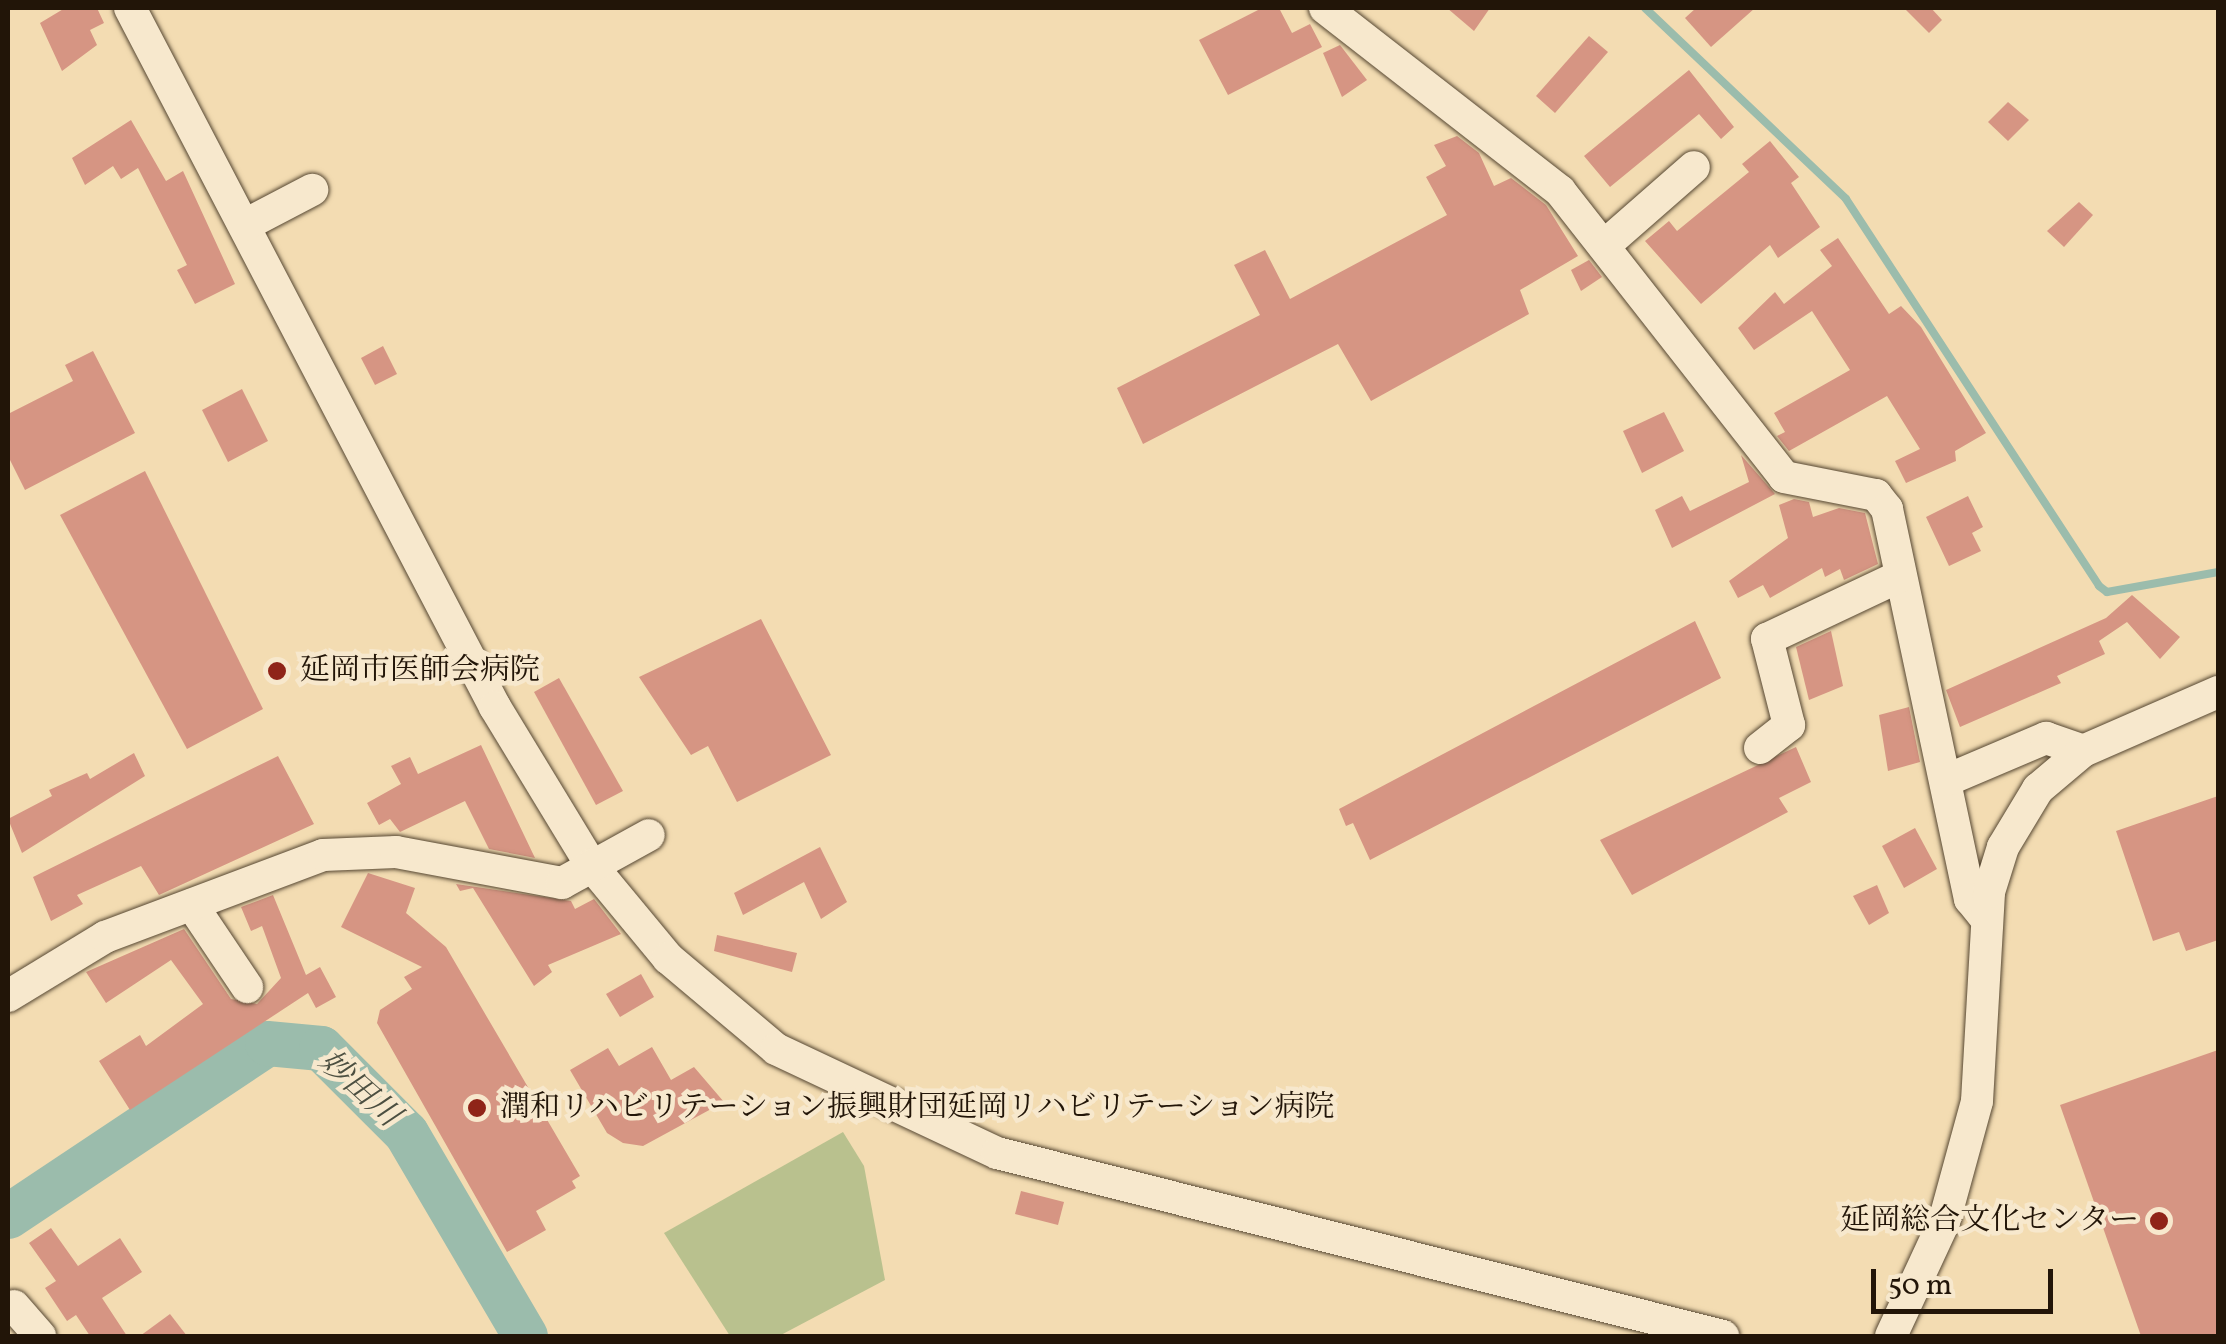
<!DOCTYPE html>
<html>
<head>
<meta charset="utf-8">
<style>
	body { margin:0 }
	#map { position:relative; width:2226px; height:1344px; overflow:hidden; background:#f3dcb2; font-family:Vollkorn,"Noto Serif JP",serif }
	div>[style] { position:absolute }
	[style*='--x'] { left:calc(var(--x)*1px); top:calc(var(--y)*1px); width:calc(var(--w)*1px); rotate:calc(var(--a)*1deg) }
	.green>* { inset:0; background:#b9c18e }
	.stream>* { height:8px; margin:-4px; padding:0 4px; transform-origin:4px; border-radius:4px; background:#9bbcac }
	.river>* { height:45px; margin:-22.5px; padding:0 22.5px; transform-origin:22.5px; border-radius:22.5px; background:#9bbcac }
	.building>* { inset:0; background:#d69583 }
	.roads { filter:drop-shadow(0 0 2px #564732) drop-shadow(0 0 2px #564732) }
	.minor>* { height:32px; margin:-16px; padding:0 16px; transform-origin:16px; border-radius:16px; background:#f7e8cd }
	.dots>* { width:28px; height:28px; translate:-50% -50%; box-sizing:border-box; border:5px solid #f7e8cd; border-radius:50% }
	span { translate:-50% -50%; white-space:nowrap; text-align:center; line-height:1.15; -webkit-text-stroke:9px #f7e8cd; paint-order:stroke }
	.poi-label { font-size:30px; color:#221508 }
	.left { translate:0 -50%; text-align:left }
	.right { translate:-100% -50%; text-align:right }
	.water-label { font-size:32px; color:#4c4f41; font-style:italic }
	.frame { position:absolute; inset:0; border:10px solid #221508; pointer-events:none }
	.scale { position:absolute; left:1871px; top:1269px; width:182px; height:45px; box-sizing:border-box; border:5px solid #221508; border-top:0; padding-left:12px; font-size:30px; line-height:35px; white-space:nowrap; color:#221508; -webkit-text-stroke:8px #f7e8cd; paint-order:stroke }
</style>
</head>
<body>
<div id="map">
	<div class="green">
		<i style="clip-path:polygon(843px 1132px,864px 1166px,885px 1280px,779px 1336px,730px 1336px,664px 1233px)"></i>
	</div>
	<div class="stream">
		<i style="--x:1645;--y:8;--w:277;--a:43.5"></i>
		<i style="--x:1846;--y:199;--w:462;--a:56.8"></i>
		<i style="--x:2099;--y:586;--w:10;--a:37"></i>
		<i style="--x:2107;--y:592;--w:113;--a:-10.2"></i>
	</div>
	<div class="river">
		<i style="--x:8;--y:1216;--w:311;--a:-33.7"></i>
		<i style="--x:267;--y:1043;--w:54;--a:5.3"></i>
		<i style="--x:321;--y:1048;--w:120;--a:45"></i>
		<i style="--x:406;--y:1133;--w:235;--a:59.6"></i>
	</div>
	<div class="building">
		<i style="clip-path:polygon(65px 8px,97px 8px,104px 23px,90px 30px,97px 45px,62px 71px,40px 23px)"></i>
		<i style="clip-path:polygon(1262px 8px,1279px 8px,1292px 33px,1310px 24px,1322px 47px,1228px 95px,1199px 40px)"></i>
		<i style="clip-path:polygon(1447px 8px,1490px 8px,1474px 31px)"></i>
		<i style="clip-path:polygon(1696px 8px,1755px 8px,1711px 47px,1685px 18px)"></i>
		<i style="clip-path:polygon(1904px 8px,1931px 8px,1942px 20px,1929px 33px)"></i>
		<i style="clip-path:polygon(1589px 36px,1608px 52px,1555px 113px,1536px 96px)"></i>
		<i style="clip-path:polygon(1340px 45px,1367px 80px,1342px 97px,1323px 53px)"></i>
		<i style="clip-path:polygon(1689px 70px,1734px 127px,1721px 139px,1699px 114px,1610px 187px,1584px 156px)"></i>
		<i style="clip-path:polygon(2008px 102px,2029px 120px,2008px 141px,1988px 122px)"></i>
		<i style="clip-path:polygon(131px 120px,166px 181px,183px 171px,235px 284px,195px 304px,177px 270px,187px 265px,138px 168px,121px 179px,113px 166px,85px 185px,72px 158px)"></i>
		<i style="clip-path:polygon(1457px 136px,1479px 153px,1494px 186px,1511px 178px,1546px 205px,1578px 256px,1520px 290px,1529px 314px,1371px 401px,1338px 344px,1143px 444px,1117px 388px,1260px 315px,1234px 265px,1265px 250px,1290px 299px,1447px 215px,1426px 177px,1446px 166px,1434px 145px)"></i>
		<i style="clip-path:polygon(1770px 141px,1799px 177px,1791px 183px,1820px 227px,1778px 258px,1770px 245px,1701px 304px,1645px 241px,1669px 221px,1677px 231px,1749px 172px,1742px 164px)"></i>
		<i style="clip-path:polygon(2079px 202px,2093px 215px,2064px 247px,2047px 231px)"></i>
		<i style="clip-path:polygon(1838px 238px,1889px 314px,1901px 306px,1921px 327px,1986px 433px,1955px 451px,1956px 461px,1906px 483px,1895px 461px,1920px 449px,1887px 396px,1789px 451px,1777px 436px,1785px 432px,1774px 413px,1850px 370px,1812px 311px,1754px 350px,1738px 328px,1775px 292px,1784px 304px,1832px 266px,1820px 250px)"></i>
		<i style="clip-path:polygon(1589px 260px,1602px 277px,1581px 291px,1571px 270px)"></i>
		<i style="clip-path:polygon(383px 346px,397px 374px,375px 385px,361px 358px)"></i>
		<i style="clip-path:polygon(93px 351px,135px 433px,25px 490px,8px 456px,8px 414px,73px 381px,65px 365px)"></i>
		<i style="clip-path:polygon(242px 389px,268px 441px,228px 462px,202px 410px)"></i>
		<i style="clip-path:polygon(1664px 412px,1684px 451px,1642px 473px,1623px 431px)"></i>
		<i style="clip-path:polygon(1741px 455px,1775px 494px,1672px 548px,1655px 510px,1682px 496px,1690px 511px,1749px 482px)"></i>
		<i style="clip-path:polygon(145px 471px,263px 709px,187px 749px,60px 515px)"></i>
		<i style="clip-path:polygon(1968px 496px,1983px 527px,1972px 533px,1981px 551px,1949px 566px,1926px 517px)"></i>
		<i style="clip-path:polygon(1794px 499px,1809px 502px,1813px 517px,1839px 508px,1865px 513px,1878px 564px,1844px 580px,1840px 569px,1825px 577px,1822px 568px,1770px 598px,1763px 585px,1738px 598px,1729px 581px,1788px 538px,1779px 505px)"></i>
		<i style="clip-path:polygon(2132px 595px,2180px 637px,2160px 659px,2127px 622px,2099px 641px,2105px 654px,2057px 676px,2061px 683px,1960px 727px,1946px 690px,2106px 618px)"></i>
		<i style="clip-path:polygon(761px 619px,831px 755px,737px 802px,708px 746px,691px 755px,639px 677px)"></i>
		<i style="clip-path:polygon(1695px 621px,1721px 678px,1370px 860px,1353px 823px,1346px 826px,1339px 809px)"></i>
		<i style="clip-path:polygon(1831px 631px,1843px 686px,1809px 700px,1796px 647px)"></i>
		<i style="clip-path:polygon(559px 678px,623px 791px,596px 805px,534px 692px)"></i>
		<i style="clip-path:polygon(1909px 707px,1920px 762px,1888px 771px,1879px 715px)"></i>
		<i style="clip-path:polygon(481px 745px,535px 858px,489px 849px,465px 801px,400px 832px,390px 819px,379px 825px,367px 803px,401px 784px,391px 766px,410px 757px,418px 774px)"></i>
		<i style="clip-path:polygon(1796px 747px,1811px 782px,1779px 798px,1788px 812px,1632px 895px,1600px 840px)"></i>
		<i style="clip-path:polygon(134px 753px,145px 776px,22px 853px,8px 819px,52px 796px,49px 790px,87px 773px,90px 779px)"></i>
		<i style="clip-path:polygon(278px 756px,314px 824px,159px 895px,141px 866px,77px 895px,83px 904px,51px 921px,33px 877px)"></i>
		<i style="clip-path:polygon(2218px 796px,2218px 940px,2186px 951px,2179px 932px,2153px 941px,2116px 831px)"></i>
		<i style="clip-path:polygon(1915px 828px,1937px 869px,1904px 888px,1882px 846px)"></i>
		<i style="clip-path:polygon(820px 847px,847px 902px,821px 919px,804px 882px,743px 915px,734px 893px)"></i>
		<i style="clip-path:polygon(368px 873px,415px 888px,406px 913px,446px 947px,580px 1176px,572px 1181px,576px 1188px,536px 1211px,546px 1230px,507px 1252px,377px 1023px,380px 1010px,412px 989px,404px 977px,422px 967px,341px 927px)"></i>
		<i style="clip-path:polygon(456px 884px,571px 901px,575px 909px,594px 899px,621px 934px,548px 965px,552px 972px,534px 986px,473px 888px,460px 891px)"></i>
		<i style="clip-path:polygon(1877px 885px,1889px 913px,1869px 925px,1853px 896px)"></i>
		<i style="clip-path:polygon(273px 895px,306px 975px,320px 967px,336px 997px,316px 1008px,308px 993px,130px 1110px,99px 1061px,140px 1035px,146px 1046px,203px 1004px,171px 960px,106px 1003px,86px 972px,184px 929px,231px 999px,257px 1004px,281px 978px,262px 926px,251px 931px,241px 907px)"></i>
		<i style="clip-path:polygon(717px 935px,797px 953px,792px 972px,714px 951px)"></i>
		<i style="clip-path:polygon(641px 974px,654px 997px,620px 1017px,606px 994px)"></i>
		<i style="clip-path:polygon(652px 1047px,671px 1080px,694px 1067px,724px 1102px,643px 1146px,623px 1143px,607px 1133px,570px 1070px,608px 1048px,619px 1066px)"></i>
		<i style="clip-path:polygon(2218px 1050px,2218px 1336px,2141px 1336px,2060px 1105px)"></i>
		<i style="clip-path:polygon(1021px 1191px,1064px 1202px,1058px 1225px,1015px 1214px)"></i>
		<i style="clip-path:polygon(51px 1228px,78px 1266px,120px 1238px,142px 1272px,102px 1298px,127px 1336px,90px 1336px,76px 1315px,67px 1321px,45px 1288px,56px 1281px,29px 1243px)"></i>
		<i style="clip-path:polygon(170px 1314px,187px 1336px,140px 1336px)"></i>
	</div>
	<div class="roads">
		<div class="minor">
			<i style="--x:130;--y:8;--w:789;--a:62.43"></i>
			<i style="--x:495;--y:707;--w:185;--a:58.7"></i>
			<i style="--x:591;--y:865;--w:121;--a:50.4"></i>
			<i style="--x:668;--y:958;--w:141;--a:40.1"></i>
			<i style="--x:776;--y:1049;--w:244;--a:25.2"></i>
			<i style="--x:997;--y:1153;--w:749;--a:14.15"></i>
			<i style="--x:1325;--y:8;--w:298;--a:37.9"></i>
			<i style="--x:1560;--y:191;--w:363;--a:51.9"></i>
			<i style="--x:1784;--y:477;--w:94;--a:11.1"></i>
			<i style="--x:1876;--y:495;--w:18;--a:52"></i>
			<i style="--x:1887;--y:509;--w:399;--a:78"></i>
			<i style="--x:1970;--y:899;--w:26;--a:51"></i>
			<i style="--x:245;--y:225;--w:76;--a:-27.6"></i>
			<i style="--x:1605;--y:245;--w:118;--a:-41.2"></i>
			<i style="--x:1760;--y:748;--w:37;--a:-38"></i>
			<i style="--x:1789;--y:725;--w:89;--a:-104.3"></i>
			<i style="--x:1767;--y:639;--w:147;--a:-25.3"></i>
			<i style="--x:1947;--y:780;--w:108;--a:-23"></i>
			<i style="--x:2046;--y:738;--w:39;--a:19"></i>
			<i style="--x:192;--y:905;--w:99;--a:56.1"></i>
			<i style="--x:8;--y:996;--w:114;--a:-31.3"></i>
			<i style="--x:105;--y:937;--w:233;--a:-20.6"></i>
			<i style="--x:323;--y:855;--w:73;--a:-2.4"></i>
			<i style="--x:396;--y:852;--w:169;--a:10.6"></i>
			<i style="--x:562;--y:883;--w:99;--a:-28.9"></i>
			<i style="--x:14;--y:1306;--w:40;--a:49"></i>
			<i style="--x:1891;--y:1336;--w:126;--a:-65.1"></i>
			<i style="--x:1944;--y:1222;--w:125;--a:-74.7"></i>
			<i style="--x:1977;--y:1101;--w:209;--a:-86.7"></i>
			<i style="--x:1989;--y:892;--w:47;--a:-72.7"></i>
			<i style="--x:2003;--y:847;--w:68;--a:-58.9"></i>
			<i style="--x:2038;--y:789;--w:59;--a:-40.2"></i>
			<i style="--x:2083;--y:751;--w:147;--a:-23.6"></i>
		</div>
	</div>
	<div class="dots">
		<i style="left:277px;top:671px;background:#8f2418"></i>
		<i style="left:477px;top:1108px;background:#8f2418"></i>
		<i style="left:2159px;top:1221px;background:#8f2418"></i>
	</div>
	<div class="poi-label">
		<span class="left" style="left:300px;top:671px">延岡市医師会病院</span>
		<span class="left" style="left:500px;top:1108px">潤和リハビリテーション振興財団延岡リハビリテーション病院</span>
		<span class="right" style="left:2139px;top:1221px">延岡総合文化センター</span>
	</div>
	<div class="water-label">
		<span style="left:358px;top:1090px;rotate:42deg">妙田川</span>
	</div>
	<div class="frame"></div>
	<div class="scale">50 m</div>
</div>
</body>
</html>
